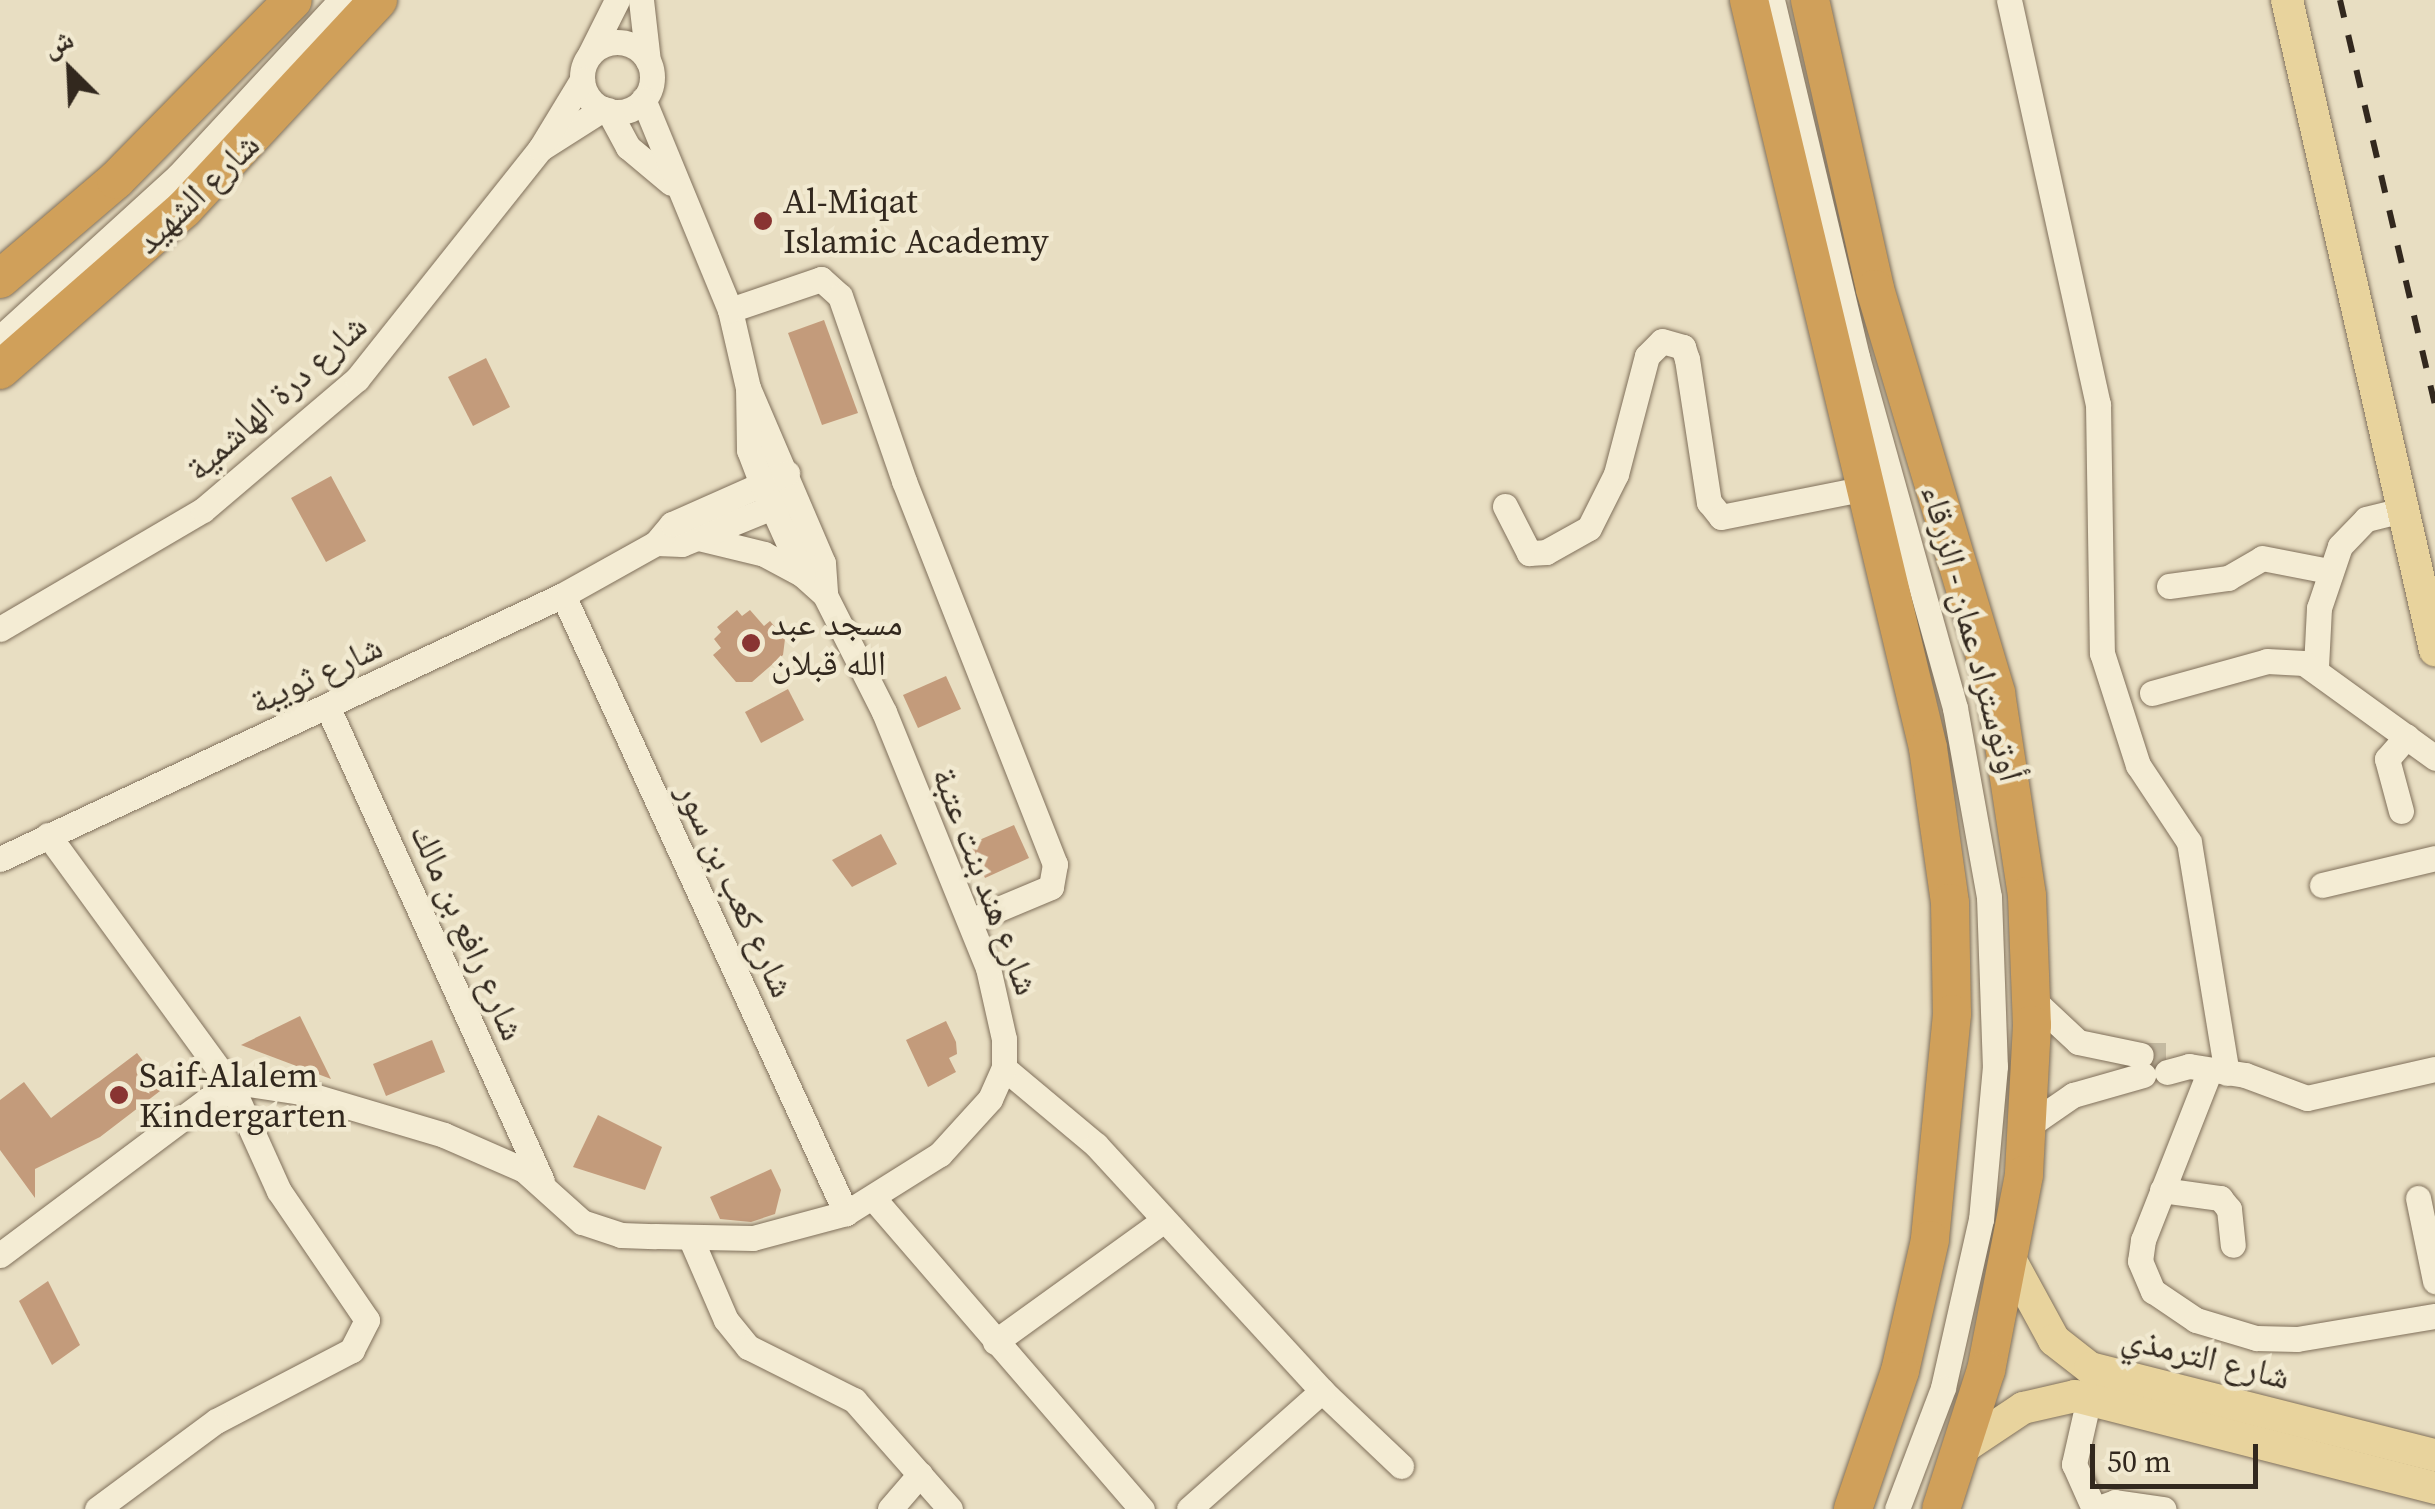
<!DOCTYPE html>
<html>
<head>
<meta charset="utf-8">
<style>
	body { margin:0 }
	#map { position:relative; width:2435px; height:1509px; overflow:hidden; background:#e8dec2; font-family:"Source Serif 4","Noto Naskh Arabic",serif }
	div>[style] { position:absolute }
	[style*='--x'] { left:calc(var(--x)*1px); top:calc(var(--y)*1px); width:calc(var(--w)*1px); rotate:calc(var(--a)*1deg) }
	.building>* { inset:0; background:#c39b7b }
	.minor-tunnel>* { height:25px; margin-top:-12.5px; transform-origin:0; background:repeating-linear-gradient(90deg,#c4baa1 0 25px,transparent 0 37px) }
	.roads { filter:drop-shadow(0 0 2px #80705b) drop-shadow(0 0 2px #80705b) }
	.minor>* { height:25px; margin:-12.5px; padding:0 12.5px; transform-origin:12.5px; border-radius:12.5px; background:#f4ecd4 }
	.minor>.ring { margin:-12.5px; padding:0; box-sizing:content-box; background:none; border:25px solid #f4ecd4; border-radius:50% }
	.major>* { height:32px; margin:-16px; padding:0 16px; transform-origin:16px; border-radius:16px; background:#e8d39d }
	.highway>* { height:38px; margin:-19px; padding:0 19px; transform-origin:19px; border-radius:19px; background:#d0a05a }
	.rail>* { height:6px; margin-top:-3px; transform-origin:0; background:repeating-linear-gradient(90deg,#32281e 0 18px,transparent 0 36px) }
	.dots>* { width:28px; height:28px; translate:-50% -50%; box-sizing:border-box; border:5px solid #f1e9d0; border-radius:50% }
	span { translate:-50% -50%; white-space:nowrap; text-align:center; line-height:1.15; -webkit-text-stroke:9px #f1e9d0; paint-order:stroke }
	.street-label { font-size:35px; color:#32281e }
	.poi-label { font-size:35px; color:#32281e }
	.left { translate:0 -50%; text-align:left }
	.north { position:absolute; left:20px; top:20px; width:100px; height:100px; -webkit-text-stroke:8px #f1e9d0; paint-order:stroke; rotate:336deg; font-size:28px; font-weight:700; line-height:40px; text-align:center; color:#32281e }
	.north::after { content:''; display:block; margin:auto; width:35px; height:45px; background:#32281e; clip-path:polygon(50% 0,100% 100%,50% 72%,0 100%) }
	.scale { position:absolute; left:2090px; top:1444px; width:168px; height:45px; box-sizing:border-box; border:5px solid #32281e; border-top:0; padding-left:12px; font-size:30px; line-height:35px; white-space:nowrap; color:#32281e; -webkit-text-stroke:8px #f1e9d0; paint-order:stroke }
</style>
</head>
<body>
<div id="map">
	<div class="building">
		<i style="clip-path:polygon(824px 320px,858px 413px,822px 425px,788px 333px)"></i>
		<i style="clip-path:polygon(486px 358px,510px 407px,473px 426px,448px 377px)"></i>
		<i style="clip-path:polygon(331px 476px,366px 541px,326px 562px,291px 498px)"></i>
		<i style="clip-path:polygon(737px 610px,742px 616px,750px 610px,764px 626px,770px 621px,785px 639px,783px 655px,752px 682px,736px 682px,713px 655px,721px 648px,714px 639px,721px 632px,717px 627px)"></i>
		<i style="clip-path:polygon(946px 676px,961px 709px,918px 728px,903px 695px)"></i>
		<i style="clip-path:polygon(788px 689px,804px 720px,761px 743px,745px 712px)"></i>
		<i style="clip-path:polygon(1014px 825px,1029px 858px,985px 878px,970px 844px)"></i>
		<i style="clip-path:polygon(881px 834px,897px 864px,852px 887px,832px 860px)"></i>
		<i style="clip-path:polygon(300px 1016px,331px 1079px,241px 1045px)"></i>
		<i style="clip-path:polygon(946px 1021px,956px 1042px,957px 1054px,949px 1058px,956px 1072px,928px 1087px,906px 1040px)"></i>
		<i style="clip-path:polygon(432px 1040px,445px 1072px,386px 1096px,373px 1064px)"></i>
		<i style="clip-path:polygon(137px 1053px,164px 1088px,100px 1137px,35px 1169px,35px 1198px,0 1150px,0 1100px,24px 1082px,51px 1118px)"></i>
		<i style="clip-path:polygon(598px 1115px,662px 1147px,645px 1190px,573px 1167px)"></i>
		<i style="clip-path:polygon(771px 1169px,781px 1190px,775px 1214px,751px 1222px,720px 1219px,710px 1197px)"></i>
		<i style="clip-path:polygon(48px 1281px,80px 1345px,52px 1365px,19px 1301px)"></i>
	</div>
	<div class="minor-tunnel">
		<i style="--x:2141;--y:1055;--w:25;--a:0"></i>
	</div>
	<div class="roads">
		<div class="minor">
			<i style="--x:641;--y:0;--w:61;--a:83.5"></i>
			<i style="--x:1772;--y:0;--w:367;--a:76.6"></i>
			<i style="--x:1857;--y:357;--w:364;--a:74.4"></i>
			<i style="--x:1955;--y:708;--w:192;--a:79.8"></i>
			<i style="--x:1989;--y:897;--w:169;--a:88"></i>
			<i style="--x:1995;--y:1066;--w:154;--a:95.2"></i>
			<i style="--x:1981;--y:1219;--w:173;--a:102.7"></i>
			<i style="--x:1943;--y:1388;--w:129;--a:110.8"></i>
			<i style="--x:2009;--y:0;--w:414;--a:77.6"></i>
			<i style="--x:2098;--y:404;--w:249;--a:89.1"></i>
			<i style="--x:2102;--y:653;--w:118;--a:72.2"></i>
			<i style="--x:2138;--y:765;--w:92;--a:56.5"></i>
			<i style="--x:2189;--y:842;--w:234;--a:80.7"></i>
			<i class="ring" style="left:582px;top:42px;width:45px;height:45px"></i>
			<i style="--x:590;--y:54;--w:60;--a:-63.4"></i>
			<i style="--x:608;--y:110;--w:42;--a:61.6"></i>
			<i style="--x:628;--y:147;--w:56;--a:39.9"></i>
			<i style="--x:540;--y:149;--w:75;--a:-32.4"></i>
			<i style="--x:730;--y:310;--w:96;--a:-18.8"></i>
			<i style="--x:821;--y:279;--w:25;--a:42"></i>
			<i style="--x:840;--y:296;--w:196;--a:70.9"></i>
			<i style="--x:904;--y:481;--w:412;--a:68.5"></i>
			<i style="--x:1055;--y:864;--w:23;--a:100"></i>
			<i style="--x:1051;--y:887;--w:88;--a:157.2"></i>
			<i style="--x:0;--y:338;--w:241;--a:-42.3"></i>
			<i style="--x:178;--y:176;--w:240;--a:-47.2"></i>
			<i style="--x:748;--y:388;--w:190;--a:66.8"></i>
			<i style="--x:823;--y:563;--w:32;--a:86"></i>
			<i style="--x:1505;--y:506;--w:53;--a:62.9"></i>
			<i style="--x:1529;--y:553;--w:17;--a:-3"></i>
			<i style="--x:1546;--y:552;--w:49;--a:-29.2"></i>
			<i style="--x:1589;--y:528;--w:60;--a:-63.4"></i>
			<i style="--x:1616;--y:474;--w:122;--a:-75.3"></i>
			<i style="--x:1647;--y:356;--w:21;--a:-45"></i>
			<i style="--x:1662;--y:341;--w:22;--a:16"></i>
			<i style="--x:1683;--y:347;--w:13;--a:72"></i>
			<i style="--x:1687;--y:359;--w:145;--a:81.3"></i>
			<i style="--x:1709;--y:502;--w:19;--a:51"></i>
			<i style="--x:1721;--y:517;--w:143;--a:-11.3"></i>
			<i style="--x:699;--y:538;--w:67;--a:13.8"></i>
			<i style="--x:764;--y:554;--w:44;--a:28.3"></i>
			<i style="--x:656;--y:543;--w:26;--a:2"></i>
			<i style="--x:682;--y:544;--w:113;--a:-22.3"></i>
			<i style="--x:2169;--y:586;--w:60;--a:-7.7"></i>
			<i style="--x:2228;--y:578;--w:39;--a:-30"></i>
			<i style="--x:2262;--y:558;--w:68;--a:11"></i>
			<i style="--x:563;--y:595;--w:680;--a:65.4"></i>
			<i style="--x:0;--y:629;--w:235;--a:-30.4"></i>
			<i style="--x:203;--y:510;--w:202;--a:-40.4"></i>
			<i style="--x:357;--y:379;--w:294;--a:-51.5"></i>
			<i style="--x:540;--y:149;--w:81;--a:-58.7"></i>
			<i style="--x:2316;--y:667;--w:59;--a:-87.1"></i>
			<i style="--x:2319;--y:608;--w:65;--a:-71.3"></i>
			<i style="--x:2340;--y:546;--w:37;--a:-46"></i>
			<i style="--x:2366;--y:519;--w:37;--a:-14"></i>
			<i style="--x:2152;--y:693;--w:119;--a:-15.5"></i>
			<i style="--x:2267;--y:661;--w:37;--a:3"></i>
			<i style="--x:2304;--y:663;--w:162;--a:35.9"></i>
			<i style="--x:328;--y:708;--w:519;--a:65.66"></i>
			<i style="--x:2401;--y:811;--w:54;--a:-105.1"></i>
			<i style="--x:2387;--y:759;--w:30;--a:-49"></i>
			<i style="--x:48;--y:835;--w:312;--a:53.9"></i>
			<i style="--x:232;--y:1087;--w:114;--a:65.7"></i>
			<i style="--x:279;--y:1191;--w:156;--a:55.7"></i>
			<i style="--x:367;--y:1320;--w:34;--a:117"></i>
			<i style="--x:352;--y:1350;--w:153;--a:152.4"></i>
			<i style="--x:216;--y:1421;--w:148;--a:143.5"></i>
			<i style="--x:0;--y:859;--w:622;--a:-25.12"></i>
			<i style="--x:563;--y:595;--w:107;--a:-29.2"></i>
			<i style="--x:656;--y:543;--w:25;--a:-50"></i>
			<i style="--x:672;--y:524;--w:126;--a:-23.9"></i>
			<i style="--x:2322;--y:885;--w:116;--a:-13.4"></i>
			<i style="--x:2031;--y:998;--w:64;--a:43.1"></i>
			<i style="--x:2078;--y:1042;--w:64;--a:11.7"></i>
			<i style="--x:1004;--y:1068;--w:120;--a:39.9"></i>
			<i style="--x:1096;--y:1145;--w:334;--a:47.4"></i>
			<i style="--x:1322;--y:1391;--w:109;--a:43.5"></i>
			<i style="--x:2210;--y:1070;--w:183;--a:111.5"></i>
			<i style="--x:2143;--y:1240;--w:21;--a:98"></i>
			<i style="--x:2140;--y:1261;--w:33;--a:67"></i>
			<i style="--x:2153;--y:1291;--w:52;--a:34"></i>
			<i style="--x:2196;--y:1320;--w:63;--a:16.7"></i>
			<i style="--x:2256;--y:1338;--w:41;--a:1.4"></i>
			<i style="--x:2297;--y:1339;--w:140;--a:-9.5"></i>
			<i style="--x:2167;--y:1072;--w:23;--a:-15"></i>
			<i style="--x:2189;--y:1066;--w:57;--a:9.1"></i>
			<i style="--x:2245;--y:1075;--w:66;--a:20.4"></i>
			<i style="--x:2307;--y:1098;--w:131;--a:-12.8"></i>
			<i style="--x:2028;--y:1126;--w:55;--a:-34.6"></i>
			<i style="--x:2073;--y:1095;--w:73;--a:-15.9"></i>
			<i style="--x:2162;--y:1190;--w:59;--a:7.9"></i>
			<i style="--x:2220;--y:1198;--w:14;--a:51"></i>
			<i style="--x:2229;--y:1209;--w:36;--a:84"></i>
			<i style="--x:2418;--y:1198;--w:85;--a:78.4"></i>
			<i style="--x:874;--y:1199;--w:410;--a:49.2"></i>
			<i style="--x:690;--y:1237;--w:90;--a:66.6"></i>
			<i style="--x:726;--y:1320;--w:35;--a:51"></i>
			<i style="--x:748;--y:1347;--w:119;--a:26.6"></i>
			<i style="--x:854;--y:1400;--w:145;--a:48.6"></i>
			<i style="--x:0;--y:1255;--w:259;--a:-36.8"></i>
			<i style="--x:207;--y:1100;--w:44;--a:-21.3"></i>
			<i style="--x:248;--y:1084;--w:53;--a:8.7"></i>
			<i style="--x:300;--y:1092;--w:150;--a:16.6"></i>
			<i style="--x:444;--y:1135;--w:87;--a:23.6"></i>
			<i style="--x:524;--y:1170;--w:78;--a:41.9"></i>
			<i style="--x:582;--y:1222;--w:41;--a:18.4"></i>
			<i style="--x:621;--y:1235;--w:34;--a:2"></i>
			<i style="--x:655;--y:1236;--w:98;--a:1.2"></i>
			<i style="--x:753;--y:1238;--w:96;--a:-15"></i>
			<i style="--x:846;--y:1213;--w:111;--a:-32.1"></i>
			<i style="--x:940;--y:1154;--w:74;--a:-47.7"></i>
			<i style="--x:990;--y:1099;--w:34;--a:-66"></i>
			<i style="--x:1004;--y:1068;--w:29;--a:-90"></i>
			<i style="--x:1004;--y:1039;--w:73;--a:-102.7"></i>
			<i style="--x:988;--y:968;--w:276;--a:-112.1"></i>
			<i style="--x:884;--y:712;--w:131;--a:-116.8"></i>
			<i style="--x:825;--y:595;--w:30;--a:-138"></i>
			<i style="--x:803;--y:575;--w:100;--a:-114.3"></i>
			<i style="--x:762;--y:484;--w:36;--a:-111"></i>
			<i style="--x:749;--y:450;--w:62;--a:-90.9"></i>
			<i style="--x:748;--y:388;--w:80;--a:-103"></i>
			<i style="--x:730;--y:310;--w:228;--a:-112.4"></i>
			<i style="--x:995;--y:1342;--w:207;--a:-35.8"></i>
			<i style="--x:2089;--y:1398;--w:68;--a:102.8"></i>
			<i style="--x:2074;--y:1464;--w:49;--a:66"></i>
			<i style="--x:890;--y:1509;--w:46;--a:-49.4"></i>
			<i style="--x:1189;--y:1509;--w:178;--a:-41.6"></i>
			<i style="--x:2096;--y:1509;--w:20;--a:-20"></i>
			<i style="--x:2115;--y:1502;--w:49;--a:8.3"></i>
		</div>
		<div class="major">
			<i style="--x:2287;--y:0;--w:667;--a:77.17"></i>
			<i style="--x:2011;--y:1261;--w:90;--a:61.4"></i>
			<i style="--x:2054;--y:1340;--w:46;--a:37.9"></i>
			<i style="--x:2090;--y:1368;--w:356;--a:14.2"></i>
			<i style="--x:1966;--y:1446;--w:69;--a:-33.7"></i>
			<i style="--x:2023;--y:1408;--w:53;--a:-13"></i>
			<i style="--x:2075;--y:1396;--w:372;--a:14.3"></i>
		</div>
		<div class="highway">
			<i style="--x:1749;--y:0;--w:769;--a:76.54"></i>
			<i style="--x:1928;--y:748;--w:157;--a:81.9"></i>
			<i style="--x:1950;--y:903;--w:111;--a:89"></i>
			<i style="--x:1952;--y:1014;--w:227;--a:95.6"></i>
			<i style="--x:1930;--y:1240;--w:134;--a:102.9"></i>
			<i style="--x:1900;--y:1371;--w:146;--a:108.8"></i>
			<i style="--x:1810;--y:0;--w:296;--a:77.3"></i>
			<i style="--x:1875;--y:289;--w:422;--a:73.3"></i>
			<i style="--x:1996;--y:693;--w:205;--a:81.3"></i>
			<i style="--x:2027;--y:896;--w:129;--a:87.8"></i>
			<i style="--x:2032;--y:1025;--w:150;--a:93.1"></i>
			<i style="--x:2024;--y:1175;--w:199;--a:101"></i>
			<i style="--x:1986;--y:1370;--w:146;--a:107.9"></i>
			<i style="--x:0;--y:279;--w:153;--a:-40.5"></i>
			<i style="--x:116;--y:180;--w:252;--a:-45.5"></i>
			<i style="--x:0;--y:370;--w:244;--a:-41.2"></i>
			<i style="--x:184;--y:209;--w:285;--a:-47.1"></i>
		</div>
	</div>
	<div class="rail">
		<i style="--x:2340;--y:0;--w:415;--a:76.8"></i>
	</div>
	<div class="dots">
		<i style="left:763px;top:221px;background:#893432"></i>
		<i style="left:751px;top:643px;background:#893432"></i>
		<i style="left:119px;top:1095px;background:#893432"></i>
	</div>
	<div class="street-label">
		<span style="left:197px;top:193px;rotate:-44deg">شارع الشهيد</span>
		<span style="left:276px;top:397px;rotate:-42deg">شارع درة الهاشمية</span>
		<span style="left:1973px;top:633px;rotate:75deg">أوتوستراد عمان - الزرقاء</span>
		<span style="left:316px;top:674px;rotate:-25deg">شارع ثويبة</span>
		<span style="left:986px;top:881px;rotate:69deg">شارع هند بنت عتبة</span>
		<span style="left:736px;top:890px;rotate:65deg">شارع كعب بن سور</span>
		<span style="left:468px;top:932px;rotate:66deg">شارع رافع بن مالك</span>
		<span style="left:2206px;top:1357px;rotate:14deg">شارع الترمذي</span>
	</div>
	<div class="poi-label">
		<span class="left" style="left:783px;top:221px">Al-Miqat<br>Islamic Academy</span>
		<span class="left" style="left:771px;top:643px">مسجد عبد<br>الله قبلان</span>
		<span class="left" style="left:139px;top:1095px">Saif-Alalem<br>Kindergarten</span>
	</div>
	<div class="north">ش</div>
	<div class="scale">50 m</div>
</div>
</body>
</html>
